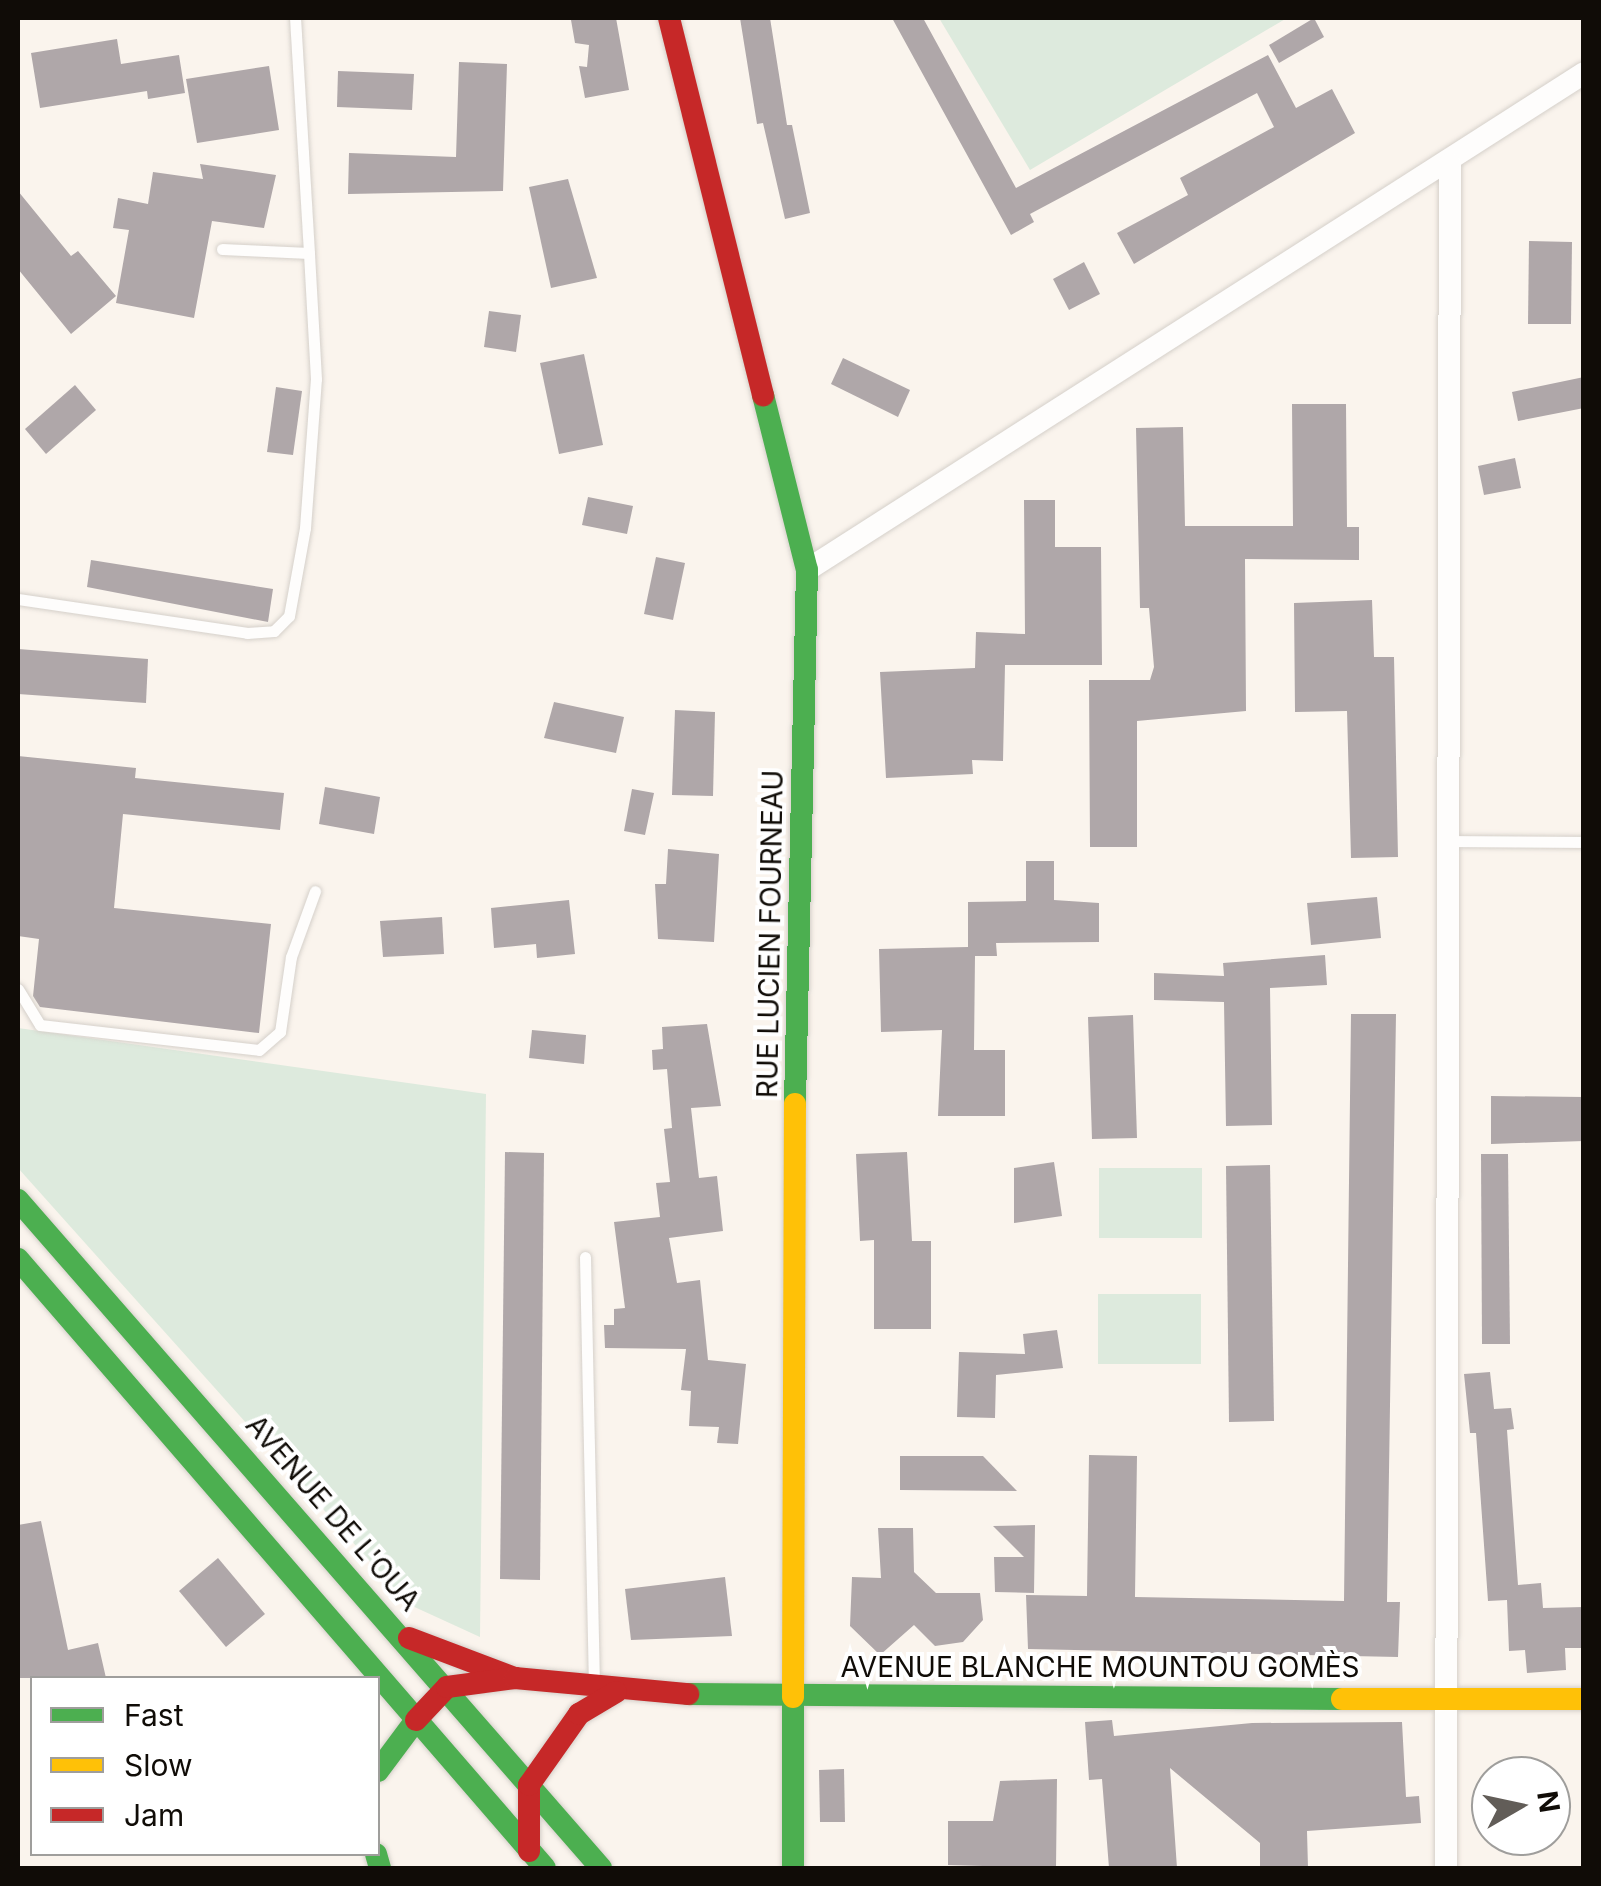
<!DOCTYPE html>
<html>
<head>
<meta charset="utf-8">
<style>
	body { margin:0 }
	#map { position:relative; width:1601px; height:1886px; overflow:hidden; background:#faf4ed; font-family:Inter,sans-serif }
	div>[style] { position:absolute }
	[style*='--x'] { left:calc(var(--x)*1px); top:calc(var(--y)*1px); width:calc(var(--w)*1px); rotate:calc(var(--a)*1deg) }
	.green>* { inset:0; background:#ddeadd }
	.building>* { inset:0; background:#afa7a9 }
	.roads { filter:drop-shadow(0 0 2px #d5d0ca) drop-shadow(0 0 2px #d5d0ca) }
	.lane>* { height:11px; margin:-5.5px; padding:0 5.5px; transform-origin:5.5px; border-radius:5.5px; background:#fefdfc }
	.street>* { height:22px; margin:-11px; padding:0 11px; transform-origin:11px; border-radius:11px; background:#fefdfc }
	.fast>* { height:22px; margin:-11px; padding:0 11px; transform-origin:11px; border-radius:11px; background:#4caf50 }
	.slow>* { height:22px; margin:-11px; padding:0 11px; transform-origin:11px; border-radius:11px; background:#ffc107 }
	.jam>* { height:22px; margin:-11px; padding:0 11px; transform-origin:11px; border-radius:11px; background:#c62828 }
	span { translate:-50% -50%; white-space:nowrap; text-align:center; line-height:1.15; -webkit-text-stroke:8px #fff; paint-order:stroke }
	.street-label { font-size:28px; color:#100c07 }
	.frame { position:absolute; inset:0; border:20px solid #100c07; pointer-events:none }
	.legend { position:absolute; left:30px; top:1676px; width:350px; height:180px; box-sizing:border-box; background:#fff; border:2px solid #9f9e9c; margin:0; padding:12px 18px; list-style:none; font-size:30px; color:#100c07 }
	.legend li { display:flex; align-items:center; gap:20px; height:50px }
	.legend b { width:50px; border:2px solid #9f9e9c }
	.north { position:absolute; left:1471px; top:1756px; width:100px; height:100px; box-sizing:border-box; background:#fff; border:2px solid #9f9e9c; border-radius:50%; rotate:81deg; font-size:28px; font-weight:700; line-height:40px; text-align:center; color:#100c07 }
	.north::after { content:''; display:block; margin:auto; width:35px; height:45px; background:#625d58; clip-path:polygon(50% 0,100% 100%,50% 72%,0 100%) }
</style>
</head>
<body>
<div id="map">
	<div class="green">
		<i style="clip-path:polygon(939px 18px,1287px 18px,1030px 170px)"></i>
		<i style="clip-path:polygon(18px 1028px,486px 1094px,480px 1637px,408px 1604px,18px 1168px)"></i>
		<i style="clip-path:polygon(1099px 1168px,1202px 1168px,1202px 1238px,1099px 1238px)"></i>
		<i style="clip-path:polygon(1098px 1294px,1201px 1294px,1201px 1364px,1098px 1364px)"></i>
	</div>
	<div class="building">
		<i style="clip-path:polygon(616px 18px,629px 90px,585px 98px,579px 66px,587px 67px,589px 45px,575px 43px,571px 20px)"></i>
		<i style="clip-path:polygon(740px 18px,770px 18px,787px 125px,792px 125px,810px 213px,785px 219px,763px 123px,757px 124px)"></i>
		<i style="clip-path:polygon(892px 18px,923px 18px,1016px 188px,1268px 55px,1296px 108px,1332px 89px,1355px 133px,1134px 264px,1117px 233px,1188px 195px,1180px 178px,1274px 127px,1257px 93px,1030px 214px,1034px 222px,1011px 235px)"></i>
		<i style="clip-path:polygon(1314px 18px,1324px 37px,1279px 63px,1269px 45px)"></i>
		<i style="clip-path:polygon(117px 39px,121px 64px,179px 55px,185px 93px,148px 99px,147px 91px,40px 108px,31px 53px)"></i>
		<i style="clip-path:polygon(459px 62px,507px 64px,503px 191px,348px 194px,349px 153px,456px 157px)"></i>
		<i style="clip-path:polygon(269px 66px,279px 130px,197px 143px,186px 79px)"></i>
		<i style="clip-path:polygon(338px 71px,414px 74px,412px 110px,337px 107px)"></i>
		<i style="clip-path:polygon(200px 164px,276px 175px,264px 228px,212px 221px,194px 318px,116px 303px,129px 230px,113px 228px,118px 198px,148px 204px,153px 172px,203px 179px)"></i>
		<i style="clip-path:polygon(568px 179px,597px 278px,551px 288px,529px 187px)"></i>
		<i style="clip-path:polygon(18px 191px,71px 256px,78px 251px,116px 296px,71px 334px,18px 269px)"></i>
		<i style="clip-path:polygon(1529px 241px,1572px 242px,1571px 324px,1528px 324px)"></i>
		<i style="clip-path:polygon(1084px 262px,1100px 294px,1069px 310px,1053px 279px)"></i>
		<i style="clip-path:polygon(489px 311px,521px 315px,516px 352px,484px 347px)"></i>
		<i style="clip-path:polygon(584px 354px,603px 445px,559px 454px,540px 363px)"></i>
		<i style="clip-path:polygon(843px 358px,910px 390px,898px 417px,831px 384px)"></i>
		<i style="clip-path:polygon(1584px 377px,1584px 408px,1518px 421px,1512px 392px)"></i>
		<i style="clip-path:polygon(75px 385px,96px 410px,46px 454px,25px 429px)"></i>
		<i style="clip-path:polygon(276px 387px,302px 391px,293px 455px,267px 452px)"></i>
		<i style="clip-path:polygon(1292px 404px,1346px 404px,1347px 527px,1359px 527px,1359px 560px,1245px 559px,1246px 711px,1137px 721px,1137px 847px,1090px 847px,1089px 680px,1150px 680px,1154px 667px,1149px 608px,1140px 608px,1136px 428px,1183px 427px,1185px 526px,1293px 526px)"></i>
		<i style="clip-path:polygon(1515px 458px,1521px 488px,1484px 495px,1478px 466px)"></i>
		<i style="clip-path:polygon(588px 497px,633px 506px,627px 534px,582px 525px)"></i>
		<i style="clip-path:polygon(1024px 500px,1055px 500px,1055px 547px,1101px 547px,1102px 665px,1005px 665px,1003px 761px,972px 760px,973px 774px,886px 778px,880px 672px,975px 668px,976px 632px,1025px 634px)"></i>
		<i style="clip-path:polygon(656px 557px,685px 563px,673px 620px,644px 614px)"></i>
		<i style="clip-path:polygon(91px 560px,273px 589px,268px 622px,87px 587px)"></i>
		<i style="clip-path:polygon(1372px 600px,1374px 657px,1394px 657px,1398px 857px,1351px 858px,1347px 711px,1295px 712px,1294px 603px)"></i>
		<i style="clip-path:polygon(18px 649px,148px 659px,146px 703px,18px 694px)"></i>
		<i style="clip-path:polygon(554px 702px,624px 717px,616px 753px,544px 738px)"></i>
		<i style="clip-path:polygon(675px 710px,715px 712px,713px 796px,672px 795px)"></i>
		<i style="clip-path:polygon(18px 756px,136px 768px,135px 778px,284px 793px,280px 830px,123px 814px,114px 908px,271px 924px,259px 1033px,40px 1007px,33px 996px,39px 939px,18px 936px)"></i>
		<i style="clip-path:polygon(325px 787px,380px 797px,374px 834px,319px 824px)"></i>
		<i style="clip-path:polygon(632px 789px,654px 793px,645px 835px,624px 831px)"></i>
		<i style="clip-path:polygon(668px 849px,719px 854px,714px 942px,658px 939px,655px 884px,666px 884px)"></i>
		<i style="clip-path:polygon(1026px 861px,1054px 861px,1054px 900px,1099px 903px,1099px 942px,996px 943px,997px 956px,975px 956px,974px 1050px,1005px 1050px,1005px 1116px,938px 1116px,942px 1030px,881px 1032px,879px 949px,968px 947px,968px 902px,1026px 901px)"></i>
		<i style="clip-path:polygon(1377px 897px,1381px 938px,1311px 945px,1307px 903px)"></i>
		<i style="clip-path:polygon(569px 900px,575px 954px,537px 958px,536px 944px,494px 948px,491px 908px)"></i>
		<i style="clip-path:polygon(442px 917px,444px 954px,383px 957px,380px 921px)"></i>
		<i style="clip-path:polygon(1325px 955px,1327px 985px,1270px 988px,1272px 1125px,1226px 1126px,1224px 1002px,1154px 1000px,1154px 973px,1224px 976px,1223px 963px)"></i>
		<i style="clip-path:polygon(1351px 1014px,1396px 1014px,1387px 1602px,1400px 1602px,1398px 1657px,1028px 1649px,1026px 1595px,1087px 1596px,1089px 1455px,1137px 1456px,1135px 1597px,1344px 1601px)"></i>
		<i style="clip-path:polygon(1133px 1015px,1137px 1138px,1092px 1139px,1088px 1017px)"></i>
		<i style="clip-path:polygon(707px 1024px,721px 1106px,691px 1108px,699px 1178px,717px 1176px,723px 1231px,669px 1238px,677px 1283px,700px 1280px,708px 1360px,746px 1364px,738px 1444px,717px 1443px,719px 1427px,689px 1426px,691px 1391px,681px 1390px,686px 1349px,605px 1348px,604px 1325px,614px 1325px,614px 1309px,625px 1308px,614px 1222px,660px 1217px,656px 1183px,670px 1182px,664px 1129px,672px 1128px,667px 1069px,653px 1070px,652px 1050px,663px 1049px,662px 1027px)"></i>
		<i style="clip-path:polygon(532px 1030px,586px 1035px,584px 1064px,529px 1058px)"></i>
		<i style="clip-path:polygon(1491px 1096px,1584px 1097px,1584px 1141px,1491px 1144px)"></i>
		<i style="clip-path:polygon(505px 1152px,544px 1153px,540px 1580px,500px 1579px)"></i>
		<i style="clip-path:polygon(907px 1152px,912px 1241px,931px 1241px,931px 1329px,874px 1329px,874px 1240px,860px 1241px,856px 1154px)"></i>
		<i style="clip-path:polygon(1481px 1154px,1508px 1154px,1510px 1344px,1482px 1344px)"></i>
		<i style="clip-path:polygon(1054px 1162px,1062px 1216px,1014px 1223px,1014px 1168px)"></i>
		<i style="clip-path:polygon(1270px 1165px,1274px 1421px,1229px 1422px,1226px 1166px)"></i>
		<i style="clip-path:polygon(1057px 1330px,1063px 1368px,996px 1375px,995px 1418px,957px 1417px,959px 1352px,1025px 1354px,1023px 1334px)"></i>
		<i style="clip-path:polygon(1490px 1372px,1494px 1409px,1511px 1408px,1514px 1429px,1507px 1430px,1518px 1585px,1541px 1583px,1543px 1608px,1584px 1607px,1584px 1648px,1565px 1648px,1566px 1670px,1527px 1673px,1525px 1650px,1509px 1651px,1507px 1600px,1488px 1601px,1476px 1433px,1470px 1433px,1464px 1374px)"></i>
		<i style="clip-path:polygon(900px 1456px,983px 1456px,1017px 1491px,900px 1490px)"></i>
		<i style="clip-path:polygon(41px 1521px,68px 1650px,98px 1643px,106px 1678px,18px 1678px,18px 1525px)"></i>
		<i style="clip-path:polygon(1035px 1525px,1034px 1593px,995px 1592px,994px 1557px,1024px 1557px,993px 1526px)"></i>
		<i style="clip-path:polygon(878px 1528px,913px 1528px,914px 1572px,936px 1593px,980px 1593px,983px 1620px,963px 1642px,935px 1646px,914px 1625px,880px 1655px,850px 1626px,852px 1577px,881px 1578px)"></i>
		<i style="clip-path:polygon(218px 1558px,265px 1614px,226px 1647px,179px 1591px)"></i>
		<i style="clip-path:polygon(725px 1577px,732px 1636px,631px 1640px,625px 1589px)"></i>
		<i style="clip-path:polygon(1112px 1720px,1114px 1736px,1252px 1723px,1402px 1722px,1406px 1797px,1419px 1796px,1421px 1823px,1307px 1831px,1308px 1868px,1260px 1868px,1260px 1843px,1170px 1768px,1177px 1868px,1109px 1868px,1102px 1779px,1089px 1780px,1085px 1722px)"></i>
		<i style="clip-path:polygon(844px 1769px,845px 1822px,820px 1822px,819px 1770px)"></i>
		<i style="clip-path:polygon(1057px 1779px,1056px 1868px,948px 1865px,948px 1821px,993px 1821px,1000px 1781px)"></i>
	</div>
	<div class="roads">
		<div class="lane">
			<i style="--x:222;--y:249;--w:87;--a:2.6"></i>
			<i style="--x:309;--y:253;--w:235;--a:-93.4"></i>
			<i style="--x:18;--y:599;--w:232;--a:8.4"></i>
			<i style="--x:247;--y:633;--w:27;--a:-4"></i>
			<i style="--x:274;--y:631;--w:21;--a:-45"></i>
			<i style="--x:289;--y:616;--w:89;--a:-79.7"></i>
			<i style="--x:305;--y:528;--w:149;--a:-85.8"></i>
			<i style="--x:316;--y:379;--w:126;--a:-93.2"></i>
			<i style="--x:1449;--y:841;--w:135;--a:0.4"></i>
			<i style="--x:18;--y:989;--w:42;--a:58.6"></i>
			<i style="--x:40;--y:1025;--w:220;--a:6.5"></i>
			<i style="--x:259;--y:1050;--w:28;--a:-41"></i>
			<i style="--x:280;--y:1032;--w:76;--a:-81.7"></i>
			<i style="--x:291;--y:957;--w:70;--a:-70"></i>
			<i style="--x:585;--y:1257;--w:428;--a:88.8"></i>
		</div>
		<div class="street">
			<i style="--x:807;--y:570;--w:922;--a:-32.6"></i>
			<i style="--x:1446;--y:1868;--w:1704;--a:-89.87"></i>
		</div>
		<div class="fast">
			<i style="--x:763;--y:395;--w:180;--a:75.9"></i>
			<i style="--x:807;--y:570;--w:534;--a:91.29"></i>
			<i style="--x:18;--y:1200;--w:887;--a:48.89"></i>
			<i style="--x:18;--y:1259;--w:805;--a:49.13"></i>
			<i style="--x:688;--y:1694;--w:654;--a:0.44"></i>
			<i style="--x:378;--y:1771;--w:64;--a:-53.3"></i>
			<i style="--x:376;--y:1854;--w:15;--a:74"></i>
			<i style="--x:793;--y:1868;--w:171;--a:-90"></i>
		</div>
		<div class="slow">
			<i style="--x:793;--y:1697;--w:593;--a:-89.81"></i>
			<i style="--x:1342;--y:1699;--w:242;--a:0"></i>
		</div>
		<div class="jam">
			<i style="--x:669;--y:18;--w:389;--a:76"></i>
			<i style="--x:409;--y:1638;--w:113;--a:20.7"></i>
			<i style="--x:416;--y:1720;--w:45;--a:-46.8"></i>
			<i style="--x:447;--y:1687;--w:69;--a:-7.5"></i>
			<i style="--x:515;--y:1678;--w:174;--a:5.3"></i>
			<i style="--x:529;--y:1851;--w:66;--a:-90"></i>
			<i style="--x:529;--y:1785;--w:87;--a:-54.8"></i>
			<i style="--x:579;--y:1714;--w:43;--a:-30.7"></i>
		</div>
	</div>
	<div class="street-label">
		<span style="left:770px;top:934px;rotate:-89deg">RUE LUCIEN FOURNEAU</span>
		<span style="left:333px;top:1513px;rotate:49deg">AVENUE DE L'OUA</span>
		<span style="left:1100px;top:1667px">AVENUE BLANCHE MOUNTOU GOMÈS</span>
	</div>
	<div class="frame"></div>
	<ul class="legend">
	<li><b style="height:12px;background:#4caf50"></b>Fast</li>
	<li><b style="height:12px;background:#ffc107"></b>Slow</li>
	<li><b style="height:12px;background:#c62828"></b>Jam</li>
	</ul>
	<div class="north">N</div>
</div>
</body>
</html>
